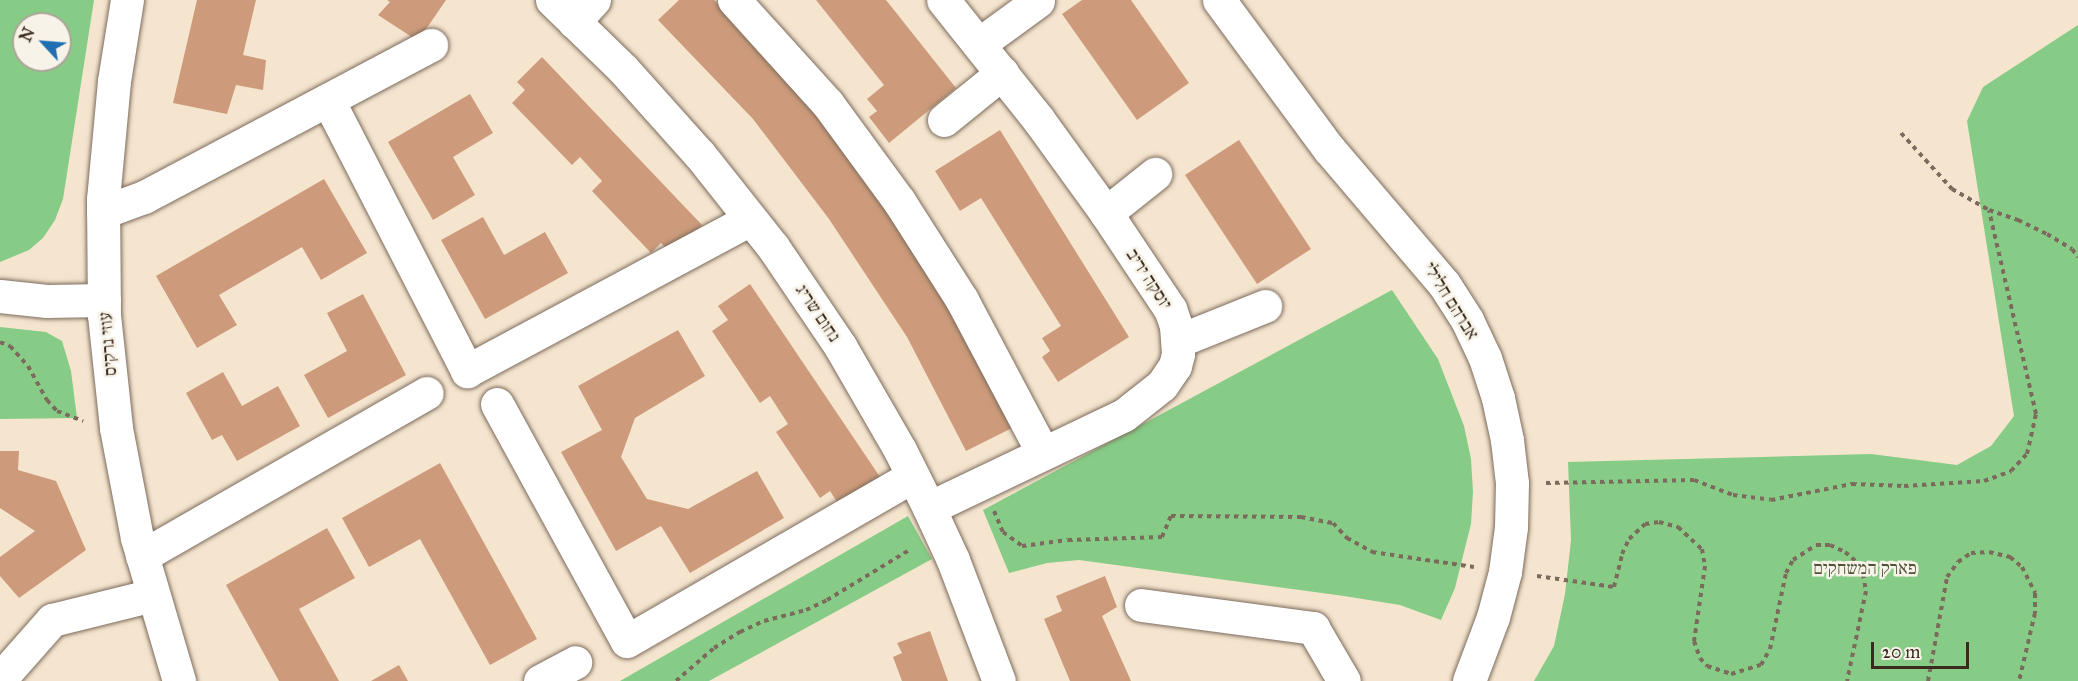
<!DOCTYPE html>
<html>
<head>
<meta charset="utf-8">
<style>
	body { margin:0 }
	#map { position:relative; width:2078px; height:681px; overflow:hidden; background:#f5e5cf; font-family:"IM FELL Great Primer","Frank Ruhl Libre",serif }
	div>[style] { position:absolute }
	[style*='--x'] { left:calc(var(--x)*1px); top:calc(var(--y)*1px); width:calc(var(--w)*1px); rotate:calc(var(--a)*1deg) }
	.green>* { inset:0; background:#86cc86 }
	.building>* { inset:0; background:#cd9b7b }
	.path>* { height:4px; margin-top:-2px; transform-origin:0; background:repeating-linear-gradient(90deg,#7c6b5c 0 4.5px,transparent 0 9px) }
	.roads { filter:drop-shadow(0 0 2px #7c6b5c) drop-shadow(0 0 2px #7c6b5c) }
	.minor>* { height:33px; margin:-16.5px; padding:0 16.5px; transform-origin:16.5px; border-radius:16.5px; background:#fff }
	span { translate:-50% -50%; white-space:nowrap; text-align:center; line-height:1.15; -webkit-text-stroke:5px #f7f3e8; paint-order:stroke }
	.street-label { font-size:18px; color:#3b2a1e }
	.park-label { font-size:18px; color:#4e5238 }
	.north { position:absolute; left:12px; top:12px; width:60px; height:60px; box-sizing:border-box; background:#f7f3e8; border:2px solid #aca397; border-radius:50%; rotate:296deg; font-size:16px; font-weight:700; line-height:24px; text-align:center; color:#3b2a1e }
	.north::after { content:''; display:block; margin:auto; width:21px; height:27px; background:#1f6fb2; clip-path:polygon(50% 0,100% 100%,50% 72%,0 100%) }
	.scale { position:absolute; left:1871px; top:642px; width:98px; height:27px; box-sizing:border-box; border:3px solid #3b2a1e; border-top:0; padding-left:8px; font-size:18px; line-height:21px; white-space:nowrap; color:#3b2a1e; -webkit-text-stroke:4px #f7f3e8; paint-order:stroke }
</style>
</head>
<body>
<div id="map">
	<div class="green">
		<i style="clip-path:polygon(evenodd,0 0,94px 0,63px 199px,55px 220px,43px 238px,29px 250px,0 262px,0 0,24px 24px,60px 24px,60px 60px,24px 60px,24px 24px)"></i>
		<i style="clip-path:polygon(2078px 25px,2078px 681px,1534px 681px,1554px 646px,1565px 594px,1571px 540px,1568px 462px,1871px 454px,1957px 465px,1991px 446px,2014px 416px,1967px 121px,1983px 87px)"></i>
		<i style="clip-path:polygon(1392px 290px,1438px 359px,1464px 426px,1471px 459px,1473px 492px,1471px 524px,1455px 588px,1441px 620px,1400px 605px,1344px 596px,1079px 560px,1047px 563px,1009px 573px,983px 510px)"></i>
		<i style="clip-path:polygon(0 327px,46px 332px,62px 341px,71px 371px,77px 418px,0 419px)"></i>
		<i style="clip-path:polygon(908px 516px,932px 559px,709px 681px,620px 681px)"></i>
	</div>
	<div class="building">
		<i style="clip-path:polygon(197px 0,256px 0,243px 55px,266px 60px,263px 90px,236px 85px,227px 114px,173px 103px)"></i>
		<i style="clip-path:polygon(387px 0,446px 0,418px 41px,378px 15px,390px 2px)"></i>
		<i style="clip-path:polygon(679px 0,714px 0,798px 85px,954px 306px,1014px 427px,966px 451px,907px 337px,829px 219px,753px 119px,658px 20px)"></i>
		<i style="clip-path:polygon(816px 0,886px 0,956px 88px,889px 143px,869px 117px,877px 111px,867px 99px,884px 85px)"></i>
		<i style="clip-path:polygon(1082px 0,1131px 0,1189px 83px,1137px 120px,1062px 14px)"></i>
		<i style="clip-path:polygon(542px 57px,702px 225px,672px 254px,661px 243px,651px 253px,592px 191px,602px 181px,580px 157px,572px 165px,512px 103px,525px 90px,517px 82px)"></i>
		<i style="clip-path:polygon(470px 94px,493px 133px,453px 157px,475px 195px,433px 220px,388px 142px)"></i>
		<i style="clip-path:polygon(1000px 130px,1129px 337px,1058px 382px,1042px 357px,1050px 351px,1042px 338px,1061px 326px,981px 198px,960px 211px,935px 171px)"></i>
		<i style="clip-path:polygon(1239px 140px,1311px 249px,1257px 284px,1185px 175px)"></i>
		<i style="clip-path:polygon(324px 179px,367px 253px,321px 280px,302px 247px,219px 295px,237px 325px,197px 348px,156px 276px)"></i>
		<i style="clip-path:polygon(483px 217px,504px 255px,545px 232px,568px 273px,485px 319px,441px 240px)"></i>
		<i style="clip-path:polygon(750px 284px,880px 477px,839px 505px,830px 491px,820px 498px,776px 432px,788px 424px,770px 396px,760px 403px,712px 331px,728px 320px,718px 306px)"></i>
		<i style="clip-path:polygon(363px 294px,406px 375px,328px 418px,304px 375px,347px 351px,327px 313px)"></i>
		<i style="clip-path:polygon(678px 330px,705px 376px,635px 418px,621px 457px,647px 499px,688px 509px,757px 471px,784px 518px,690px 573px,661px 526px,616px 551px,561px 452px,602px 430px,578px 386px)"></i>
		<i style="clip-path:polygon(223px 372px,242px 406px,278px 386px,300px 426px,237px 461px,222px 435px,212px 440px,186px 393px)"></i>
		<i style="clip-path:polygon(0 451px,19px 451px,18px 470px,56px 481px,86px 550px,19px 598px,0 576px,0 557px,35px 531px,0 508px)"></i>
		<i style="clip-path:polygon(440px 463px,537px 639px,490px 665px,420px 539px,369px 567px,342px 518px)"></i>
		<i style="clip-path:polygon(327px 528px,355px 578px,299px 609px,339px 681px,279px 681px,226px 585px)"></i>
		<i style="clip-path:polygon(1105px 576px,1117px 607px,1102px 616px,1131px 681px,1070px 681px,1044px 619px,1062px 611px,1056px 596px)"></i>
		<i style="clip-path:polygon(930px 631px,948px 681px,902px 681px,893px 657px,902px 653px,897px 643px)"></i>
		<i style="clip-path:polygon(399px 665px,408px 681px,371px 681px)"></i>
	</div>
	<div class="path">
		<i style="--x:1901;--y:133;--w:76;--a:47.7"></i>
		<i style="--x:1952;--y:189;--w:43;--a:29.6"></i>
		<i style="--x:1989;--y:210;--w:31;--a:19"></i>
		<i style="--x:2018;--y:220;--w:32;--a:26"></i>
		<i style="--x:2047;--y:234;--w:29;--a:31"></i>
		<i style="--x:2072;--y:249;--w:10;--a:53"></i>
		<i style="--x:0;--y:342;--w:11;--a:22"></i>
		<i style="--x:10;--y:346;--w:27;--a:48"></i>
		<i style="--x:28;--y:366;--w:39;--a:61"></i>
		<i style="--x:47;--y:400;--w:15;--a:48"></i>
		<i style="--x:57;--y:411;--w:28;--a:21"></i>
		<i style="--x:1546;--y:483;--w:148;--a:-1.2"></i>
		<i style="--x:1694;--y:480;--w:42;--a:21"></i>
		<i style="--x:1733;--y:495;--w:38;--a:7"></i>
		<i style="--x:1771;--y:500;--w:83;--a:-11.2"></i>
		<i style="--x:1852;--y:484;--w:52;--a:2.2"></i>
		<i style="--x:1904;--y:486;--w:80;--a:-3.6"></i>
		<i style="--x:1984;--y:481;--w:29;--a:-20"></i>
		<i style="--x:2011;--y:471;--w:23;--a:-47"></i>
		<i style="--x:2027;--y:454;--w:41;--a:-77.3"></i>
		<i style="--x:2036;--y:414;--w:209;--a:-103"></i>
		<i style="--x:994;--y:511;--w:23;--a:67"></i>
		<i style="--x:1003;--y:532;--w:24;--a:36"></i>
		<i style="--x:1022;--y:546;--w:46;--a:-7.4"></i>
		<i style="--x:1068;--y:540;--w:94;--a:-1.8"></i>
		<i style="--x:1162;--y:537;--w:23;--a:-67"></i>
		<i style="--x:1171;--y:516;--w:130;--a:0.4"></i>
		<i style="--x:1301;--y:517;--w:33;--a:11"></i>
		<i style="--x:1333;--y:523;--w:21;--a:47"></i>
		<i style="--x:1347;--y:538;--w:29;--a:29"></i>
		<i style="--x:1372;--y:552;--w:103;--a:8.4"></i>
		<i style="--x:1537;--y:576;--w:78;--a:8.1"></i>
		<i style="--x:1614;--y:587;--w:34;--a:-76"></i>
		<i style="--x:1622;--y:554;--w:17;--a:-65"></i>
		<i style="--x:1629;--y:539;--w:22;--a:-43"></i>
		<i style="--x:1645;--y:524;--w:14;--a:-8"></i>
		<i style="--x:1659;--y:522;--w:20;--a:15"></i>
		<i style="--x:1678;--y:527;--w:33;--a:43"></i>
		<i style="--x:1702;--y:549;--w:17;--a:80"></i>
		<i style="--x:1705;--y:566;--w:76;--a:98.3"></i>
		<i style="--x:1694;--y:641;--w:18;--a:71"></i>
		<i style="--x:1700;--y:658;--w:11;--a:49"></i>
		<i style="--x:1707;--y:666;--w:25;--a:18"></i>
		<i style="--x:1731;--y:674;--w:31;--a:-17"></i>
		<i style="--x:1761;--y:665;--w:18;--a:-61"></i>
		<i style="--x:1770;--y:649;--w:78;--a:-78.1"></i>
		<i style="--x:1786;--y:573;--w:15;--a:-62"></i>
		<i style="--x:1793;--y:560;--w:27;--a:-33"></i>
		<i style="--x:1816;--y:545;--w:14;--a:0"></i>
		<i style="--x:1830;--y:545;--w:17;--a:25"></i>
		<i style="--x:1845;--y:552;--w:17;--a:40"></i>
		<i style="--x:1858;--y:563;--w:12;--a:66"></i>
		<i style="--x:1863;--y:574;--w:17;--a:80"></i>
		<i style="--x:1866;--y:591;--w:92;--a:101.9"></i>
		<i style="--x:676;--y:681;--w:50;--a:-41"></i>
		<i style="--x:714;--y:648;--w:31;--a:-32"></i>
		<i style="--x:740;--y:632;--w:26;--a:-25"></i>
		<i style="--x:764;--y:621;--w:43;--a:-14.7"></i>
		<i style="--x:806;--y:610;--w:23;--a:-25"></i>
		<i style="--x:827;--y:600;--w:98;--a:-31.3"></i>
		<i style="--x:1928;--y:681;--w:106;--a:-79.6"></i>
		<i style="--x:1947;--y:577;--w:19;--a:-54"></i>
		<i style="--x:1958;--y:562;--w:16;--a:-35"></i>
		<i style="--x:1971;--y:553;--w:18;--a:-3"></i>
		<i style="--x:1989;--y:552;--w:22;--a:13"></i>
		<i style="--x:2010;--y:557;--w:16;--a:40"></i>
		<i style="--x:2022;--y:567;--w:29;--a:63"></i>
		<i style="--x:2035;--y:593;--w:20;--a:90"></i>
		<i style="--x:2035;--y:613;--w:70;--a:103.2"></i>
	</div>
	<div class="roads">
		<div class="minor">
			<i style="--x:127;--y:0;--w:82;--a:99.1"></i>
			<i style="--x:114;--y:81;--w:119;--a:95.3"></i>
			<i style="--x:103;--y:199;--w:116;--a:89.5"></i>
			<i style="--x:104;--y:315;--w:114;--a:83.9"></i>
			<i style="--x:116;--y:428;--w:112;--a:79.2"></i>
			<i style="--x:137;--y:538;--w:149;--a:73.6"></i>
			<i style="--x:552;--y:0;--w:99;--a:44.2"></i>
			<i style="--x:623;--y:69;--w:115;--a:48.2"></i>
			<i style="--x:700;--y:155;--w:117;--a:51.6"></i>
			<i style="--x:773;--y:247;--w:120;--a:55.9"></i>
			<i style="--x:840;--y:346;--w:120;--a:60"></i>
			<i style="--x:900;--y:450;--w:65;--a:63.4"></i>
			<i style="--x:929;--y:508;--w:57;--a:65.2"></i>
			<i style="--x:953;--y:560;--w:129;--a:69.2"></i>
			<i style="--x:734;--y:0;--w:140;--a:47.9"></i>
			<i style="--x:828;--y:104;--w:120;--a:53.8"></i>
			<i style="--x:899;--y:201;--w:117;--a:57.5"></i>
			<i style="--x:962;--y:300;--w:173;--a:62.1"></i>
			<i style="--x:1219;--y:0;--w:185;--a:53.6"></i>
			<i style="--x:1329;--y:149;--w:177;--a:49.6"></i>
			<i style="--x:1444;--y:284;--w:43;--a:57.4"></i>
			<i style="--x:1467;--y:320;--w:42;--a:64.7"></i>
			<i style="--x:1485;--y:358;--w:42;--a:72"></i>
			<i style="--x:1498;--y:398;--w:43;--a:77.9"></i>
			<i style="--x:1507;--y:440;--w:43;--a:83.4"></i>
			<i style="--x:1512;--y:483;--w:44;--a:91.3"></i>
			<i style="--x:1511;--y:527;--w:45;--a:97.6"></i>
			<i style="--x:1505;--y:572;--w:47;--a:104.9"></i>
			<i style="--x:1493;--y:617;--w:68;--a:110.6"></i>
			<i style="--x:574;--y:22;--w:30;--a:-48"></i>
			<i style="--x:979;--y:44;--w:73;--a:-36.1"></i>
			<i style="--x:328;--y:100;--w:305;--a:62.8"></i>
			<i style="--x:467;--y:371;--w:321;--a:-28.2"></i>
			<i style="--x:944;--y:120;--w:75;--a:-39"></i>
			<i style="--x:103;--y:212;--w:44;--a:-20.1"></i>
			<i style="--x:144;--y:197;--w:325;--a:-27.9"></i>
			<i style="--x:1106;--y:213;--w:63;--a:-38.5"></i>
			<i style="--x:0;--y:296;--w:47;--a:6.1"></i>
			<i style="--x:47;--y:301;--w:57;--a:-1"></i>
			<i style="--x:1178;--y:341;--w:94;--a:-21.9"></i>
			<i style="--x:497;--y:404;--w:270;--a:61.3"></i>
			<i style="--x:627;--y:641;--w:330;--a:-30"></i>
			<i style="--x:929;--y:508;--w:216;--a:-25.5"></i>
			<i style="--x:1124;--y:415;--w:48;--a:-38.3"></i>
			<i style="--x:1162;--y:385;--w:23;--a:-56"></i>
			<i style="--x:1175;--y:366;--w:12;--a:-76"></i>
			<i style="--x:1178;--y:354;--w:28;--a:-94"></i>
			<i style="--x:1176;--y:326;--w:18;--a:-109"></i>
			<i style="--x:1170;--y:309;--w:115;--a:-123.7"></i>
			<i style="--x:1106;--y:213;--w:116;--a:-125.9"></i>
			<i style="--x:1038;--y:119;--w:152;--a:-128.6"></i>
			<i style="--x:142;--y:556;--w:328;--a:-29.8"></i>
			<i style="--x:1141;--y:605;--w:174;--a:7.6"></i>
			<i style="--x:1313;--y:628;--w:61;--a:59.7"></i>
			<i style="--x:0;--y:679;--w:79;--a:-48.6"></i>
			<i style="--x:52;--y:620;--w:104;--a:-13.9"></i>
			<i style="--x:540;--y:681;--w:40;--a:-28"></i>
		</div>
	</div>
	<div class="street-label">
		<span style="left:1149px;top:279px;rotate:57deg">יוסקה יריב</span>
		<span style="left:1451px;top:301px;rotate:58deg">אברהם חלילי</span>
		<span style="left:818px;top:313px;rotate:56deg">נחום שריג</span>
		<span style="left:108px;top:344px;rotate:-95deg">עוזי נרקיס</span>
	</div>
	<div class="park-label">
		<span style="left:1865px;top:568px">פארק המשחקים</span>
	</div>
	<div class="north">N</div>
	<div class="scale">20 m</div>
</div>
</body>
</html>
